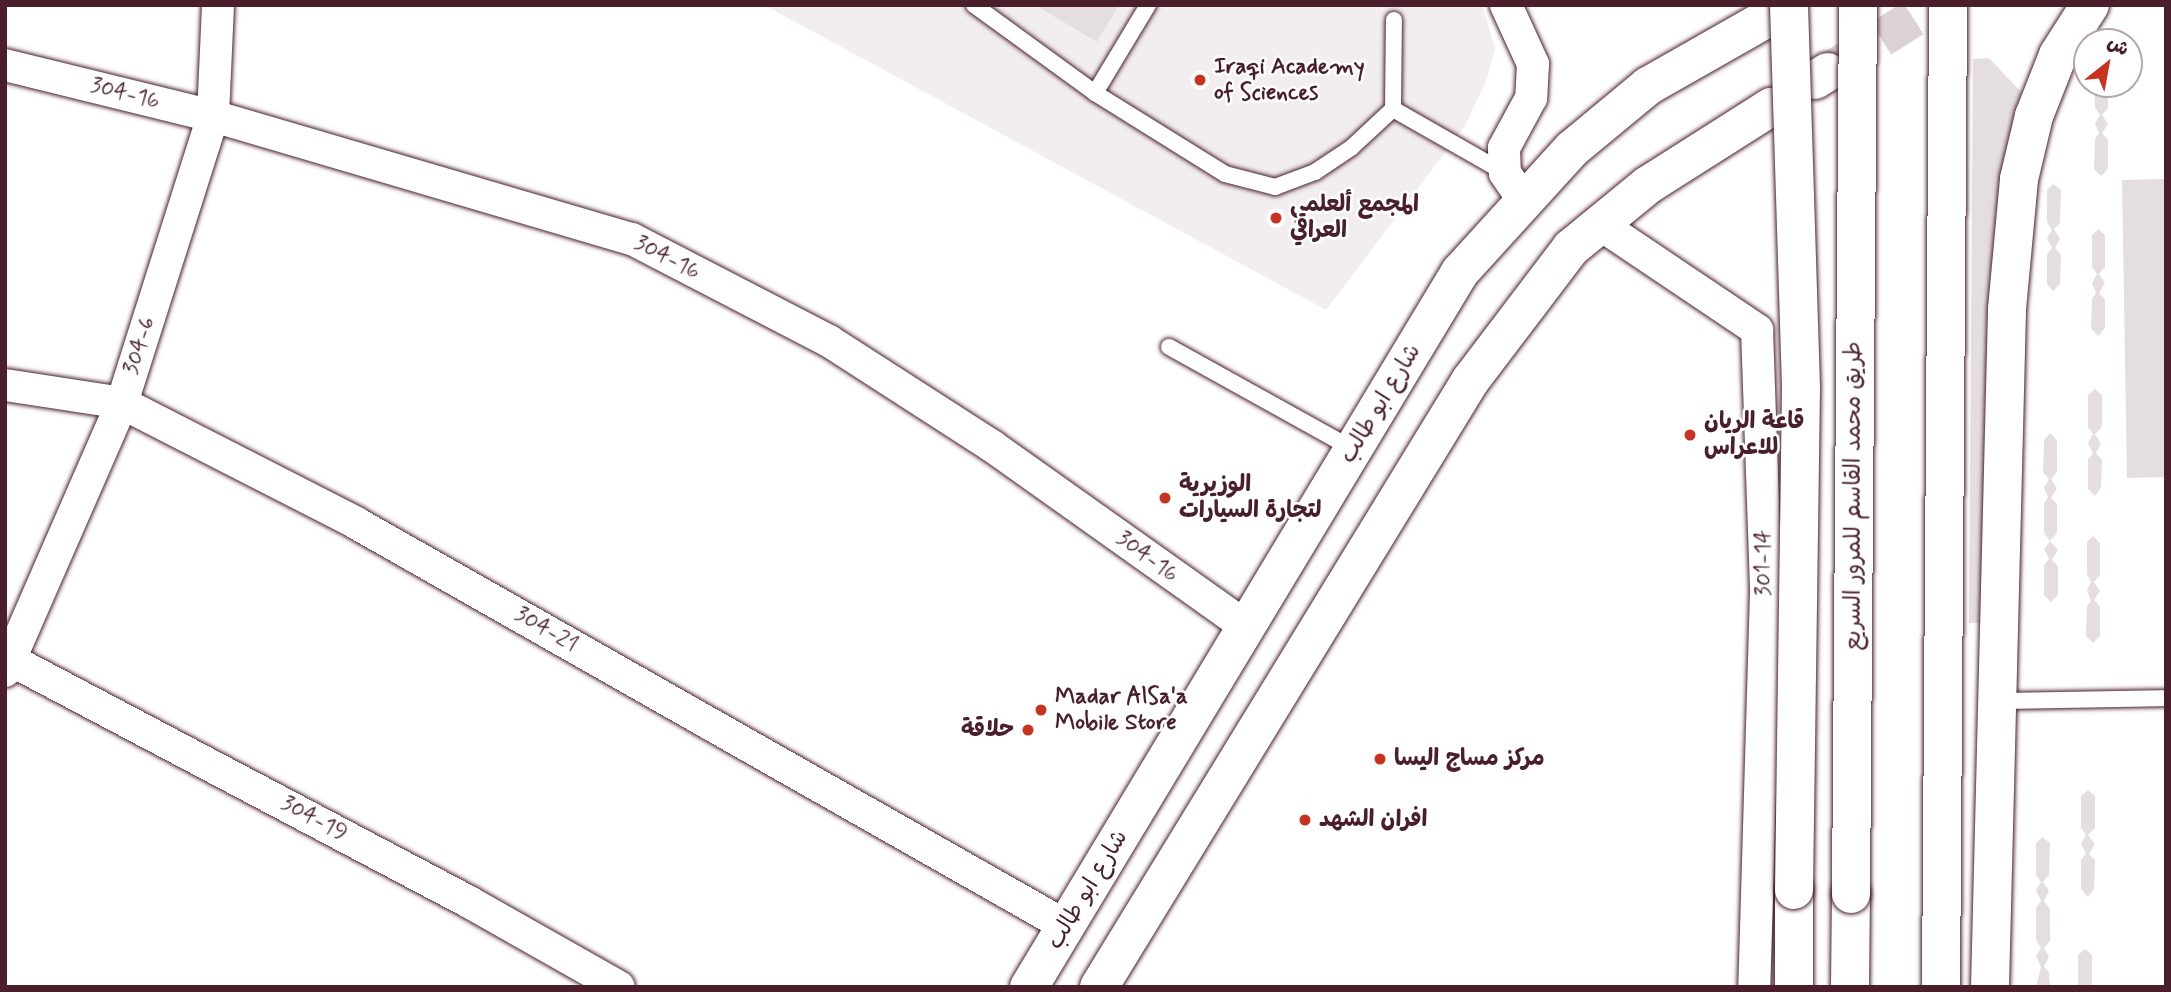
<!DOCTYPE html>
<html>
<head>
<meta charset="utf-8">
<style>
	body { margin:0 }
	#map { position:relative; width:2171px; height:992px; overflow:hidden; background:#fff; font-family:Mynerve,"Playpen Sans Arabic",sans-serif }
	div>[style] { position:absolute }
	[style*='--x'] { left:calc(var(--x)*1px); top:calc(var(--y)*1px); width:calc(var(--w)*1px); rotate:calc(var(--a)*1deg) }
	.built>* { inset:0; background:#f2eeef }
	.green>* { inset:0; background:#e5dee0 }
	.primary-tunnel>* { height:38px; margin-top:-19px; transform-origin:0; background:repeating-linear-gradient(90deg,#dbd2d5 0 38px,transparent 0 57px) }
	.roads { filter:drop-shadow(0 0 2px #4a1f2b) drop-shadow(0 0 2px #4a1f2b) }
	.service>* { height:16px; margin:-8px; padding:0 8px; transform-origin:8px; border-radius:8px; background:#fff }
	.minor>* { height:32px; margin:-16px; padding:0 16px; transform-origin:16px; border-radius:16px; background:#fff }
	.primary>* { height:38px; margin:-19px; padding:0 19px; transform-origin:19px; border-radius:19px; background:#fff }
	.motorway>* { height:38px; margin:-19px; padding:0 19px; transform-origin:19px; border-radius:19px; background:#fff }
	.bridges { filter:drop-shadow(0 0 2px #4a1f2b) drop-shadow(0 0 2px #4a1f2b) }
	.motorway-bridge>* { height:38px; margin:-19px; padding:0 19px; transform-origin:19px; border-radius:19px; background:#fff }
	.dots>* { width:19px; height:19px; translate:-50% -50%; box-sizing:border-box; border:4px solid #fff; border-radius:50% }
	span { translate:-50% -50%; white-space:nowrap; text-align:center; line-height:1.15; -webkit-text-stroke:5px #fff; paint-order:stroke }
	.poi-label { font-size:23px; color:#4a1f2b; font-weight:700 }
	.left { translate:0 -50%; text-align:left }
	.right { translate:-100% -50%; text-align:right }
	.street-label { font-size:23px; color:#4a1f2b }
	.frame { position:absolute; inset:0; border:7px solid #4a1f2b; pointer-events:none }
	.north { position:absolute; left:2073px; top:28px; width:70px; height:70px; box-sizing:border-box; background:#fff; border:2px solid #b7a5aa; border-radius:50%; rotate:31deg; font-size:19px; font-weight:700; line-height:28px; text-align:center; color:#4a1f2b }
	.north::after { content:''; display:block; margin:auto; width:24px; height:32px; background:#c8321e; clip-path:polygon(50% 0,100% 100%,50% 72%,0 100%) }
</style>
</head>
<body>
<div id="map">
	<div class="built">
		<i style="clip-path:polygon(764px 5px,1482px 5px,1495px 48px,1487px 79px,1465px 126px,1326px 310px)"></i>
	</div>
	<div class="green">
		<i style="clip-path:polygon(1035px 5px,1119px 5px,1097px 42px)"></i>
		<i style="clip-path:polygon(1989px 58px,2022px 93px,2008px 139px,1998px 201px,1983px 623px,1969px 623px,1973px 59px)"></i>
		<i style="clip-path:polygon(2094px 84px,2108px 84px,2108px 108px,2102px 115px,2108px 124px,2102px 133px,2108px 140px,2108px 169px,2101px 176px,2094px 169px,2095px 139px,2099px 133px,2095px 123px,2100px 115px,2095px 107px)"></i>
		<i style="clip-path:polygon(2166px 179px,2166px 477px,2127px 478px,2122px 180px)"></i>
		<i style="clip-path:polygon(2053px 184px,2061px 190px,2060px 223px,2054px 229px,2060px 239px,2055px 248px,2061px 255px,2060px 284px,2053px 291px,2047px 284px,2047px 254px,2052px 248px,2047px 238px,2052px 230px,2047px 222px,2047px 190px)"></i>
		<i style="clip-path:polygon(2098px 229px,2105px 235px,2105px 267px,2099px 274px,2105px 283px,2099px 293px,2105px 299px,2105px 328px,2098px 336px,2091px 328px,2092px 299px,2096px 293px,2092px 283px,2097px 274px,2092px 267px,2092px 235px)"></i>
		<i style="clip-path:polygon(2095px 389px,2102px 395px,2102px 427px,2095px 434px,2101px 444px,2096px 453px,2102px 460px,2101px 488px,2095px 496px,2088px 489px,2088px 459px,2093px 453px,2088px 443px,2093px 434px,2088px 427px,2088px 395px)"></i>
		<i style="clip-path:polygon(2050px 433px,2057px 440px,2057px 472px,2051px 479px,2057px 488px,2051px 498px,2057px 504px,2057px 533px,2050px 541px,2058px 550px,2052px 560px,2058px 566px,2058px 595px,2051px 602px,2044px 595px,2044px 565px,2049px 559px,2044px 549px,2050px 541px,2044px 533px,2044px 504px,2048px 497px,2044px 488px,2049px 479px,2043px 472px,2044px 440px)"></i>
		<i style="clip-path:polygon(2093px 536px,2100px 543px,2100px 575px,2094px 582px,2100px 591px,2094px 600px,2100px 607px,2100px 636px,2093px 643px,2086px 636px,2087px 606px,2091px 601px,2087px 590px,2091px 582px,2087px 574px,2087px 542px)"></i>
		<i style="clip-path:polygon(2088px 790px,2095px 796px,2095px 828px,2088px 835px,2095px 844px,2089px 854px,2095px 860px,2094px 889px,2088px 897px,2081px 889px,2081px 860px,2086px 854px,2081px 844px,2086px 835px,2081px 828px,2081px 796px)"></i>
		<i style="clip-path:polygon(2042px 837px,2050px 843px,2049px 875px,2043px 882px,2049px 891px,2044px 901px,2050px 909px,2050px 941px,2044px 948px,2049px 957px,2044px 966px,2049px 973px,2050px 987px,2036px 987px,2041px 967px,2036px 956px,2041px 948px,2036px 940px,2036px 908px,2041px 901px,2036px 890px,2041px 882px,2036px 875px,2036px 843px)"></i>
		<i style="clip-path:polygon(2085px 949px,2092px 955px,2092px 987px,2078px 987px,2078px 955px)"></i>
	</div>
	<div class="primary-tunnel">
		<i style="--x:1833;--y:69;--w:120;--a:-32.4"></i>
	</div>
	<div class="roads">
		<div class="service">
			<i style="--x:974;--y:5;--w:150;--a:36"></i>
			<i style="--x:1095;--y:93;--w:153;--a:31.9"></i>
			<i style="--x:1225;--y:174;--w:52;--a:14.6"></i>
			<i style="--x:1275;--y:187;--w:43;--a:-20.6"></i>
			<i style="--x:1315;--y:172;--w:43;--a:-33.7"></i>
			<i style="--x:1351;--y:148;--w:57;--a:-42.9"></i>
			<i style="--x:1393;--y:109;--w:129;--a:29.7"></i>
			<i style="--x:1095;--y:93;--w:103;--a:-58.9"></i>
			<i style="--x:1393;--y:109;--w:89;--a:-89.4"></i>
			<i style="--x:1169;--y:347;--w:210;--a:29"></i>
			<i style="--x:1997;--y:701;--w:169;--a:-1"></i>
		</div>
		<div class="minor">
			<i style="--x:1506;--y:5;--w:65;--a:65.4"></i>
			<i style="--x:1533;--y:64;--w:34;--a:93"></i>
			<i style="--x:1531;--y:98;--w:57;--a:118.4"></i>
			<i style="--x:1504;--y:148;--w:25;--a:88"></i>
			<i style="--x:1505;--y:173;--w:34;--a:56"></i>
			<i style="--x:5;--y:65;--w:214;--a:13.8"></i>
			<i style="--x:213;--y:116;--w:437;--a:16.4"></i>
			<i style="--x:632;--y:239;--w:222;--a:27.4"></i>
			<i style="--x:829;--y:341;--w:194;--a:32.8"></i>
			<i style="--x:992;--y:446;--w:314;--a:35.4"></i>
			<i style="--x:1598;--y:223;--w:192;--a:33.9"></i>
			<i style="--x:1757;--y:330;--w:262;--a:88"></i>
			<i style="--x:1766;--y:592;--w:395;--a:91.7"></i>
			<i style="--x:5;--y:385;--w:118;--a:8.7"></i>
			<i style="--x:122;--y:403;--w:263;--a:27.1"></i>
			<i style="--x:356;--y:523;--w:816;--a:29.58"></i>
			<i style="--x:5;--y:657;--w:525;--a:27.83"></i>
			<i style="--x:469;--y:902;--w:172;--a:29.5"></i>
			<i style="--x:5;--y:671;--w:292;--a:-66.4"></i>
			<i style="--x:122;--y:403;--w:301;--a:-72.4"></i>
			<i style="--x:213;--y:116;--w:111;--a:-87.4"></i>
		</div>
		<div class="primary">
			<i style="--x:1815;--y:80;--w:15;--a:-32"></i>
			<i style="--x:1029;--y:987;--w:835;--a:-58.92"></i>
			<i style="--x:1460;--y:272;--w:166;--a:-47.7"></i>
			<i style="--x:1572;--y:149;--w:99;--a:-39.7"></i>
			<i style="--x:1648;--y:86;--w:136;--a:-29.6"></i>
			<i style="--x:1099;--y:987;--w:711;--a:-58.52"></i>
			<i style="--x:1470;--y:381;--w:167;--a:-52.8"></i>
			<i style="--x:1571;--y:248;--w:99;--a:-39.3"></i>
			<i style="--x:1648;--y:185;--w:146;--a:-32.4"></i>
		</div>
		<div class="motorway">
			<i style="--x:1794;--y:987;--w:97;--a:-90"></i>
			<i style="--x:1850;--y:987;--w:93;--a:-89.4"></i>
			<i style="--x:1941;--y:987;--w:982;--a:-89.59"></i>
			<i style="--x:1990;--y:987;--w:678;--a:-88.56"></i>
			<i style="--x:2007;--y:309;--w:131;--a:-84.7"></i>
			<i style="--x:2019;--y:179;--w:65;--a:-76.6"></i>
			<i style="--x:2034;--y:116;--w:66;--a:-68.5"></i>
			<i style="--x:2058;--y:55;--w:59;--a:-57.4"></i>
		</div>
	</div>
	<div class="bridges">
		<div class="motorway-bridge">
			<i style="--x:1789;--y:5;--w:383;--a:88.2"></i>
			<i style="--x:1801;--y:388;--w:502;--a:90.8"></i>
			<i style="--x:1851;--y:894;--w:889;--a:-89.55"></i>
		</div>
	</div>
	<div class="dots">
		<i style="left:1200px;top:80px;background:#c8321e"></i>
		<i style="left:1276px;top:218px;background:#c8321e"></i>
		<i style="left:1690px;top:435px;background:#c8321e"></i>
		<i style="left:1165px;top:498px;background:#c8321e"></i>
		<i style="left:1041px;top:710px;background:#c8321e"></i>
		<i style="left:1028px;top:730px;background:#c8321e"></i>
		<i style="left:1380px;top:759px;background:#c8321e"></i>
		<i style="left:1305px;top:820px;background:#c8321e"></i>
	</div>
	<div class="poi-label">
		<span class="left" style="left:1214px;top:80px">Iraqi Academy<br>of Sciences</span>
		<span class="left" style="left:1290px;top:218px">المجمع ألعلمي<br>العراقي</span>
		<span class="left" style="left:1704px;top:435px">قاعة الريان<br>للاعراس</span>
		<span class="left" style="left:1179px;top:498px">الوزيرية<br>لتجارة السيارات</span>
		<span class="left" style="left:1055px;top:710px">Madar AlSa'a<br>Mobile Store</span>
		<span class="right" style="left:1014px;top:730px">حلاقة</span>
		<span class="left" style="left:1394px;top:759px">مركز مساج اليسا</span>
		<span class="left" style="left:1319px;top:820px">افران الشهد</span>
	</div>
	<div class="street-label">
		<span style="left:125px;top:94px;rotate:14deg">304-16</span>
		<span style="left:667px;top:258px;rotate:27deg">304-16</span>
		<span style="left:140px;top:346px;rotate:-72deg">304-6</span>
		<span style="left:1381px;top:404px;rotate:-59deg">شارع ابو طالب</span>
		<span style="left:1854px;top:496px;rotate:-90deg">طريق محمد القاسم للمرور السريع</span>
		<span style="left:1147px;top:557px;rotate:36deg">304-16</span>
		<span style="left:1764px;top:563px;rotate:-91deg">301-14</span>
		<span style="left:546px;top:630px;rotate:30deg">304-21</span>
		<span style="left:314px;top:819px;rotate:28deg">304-19</span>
		<span style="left:1088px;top:890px;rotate:-59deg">شارع ابو طالب</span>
	</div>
	<div class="frame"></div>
	<div class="north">ش</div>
</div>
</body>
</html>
